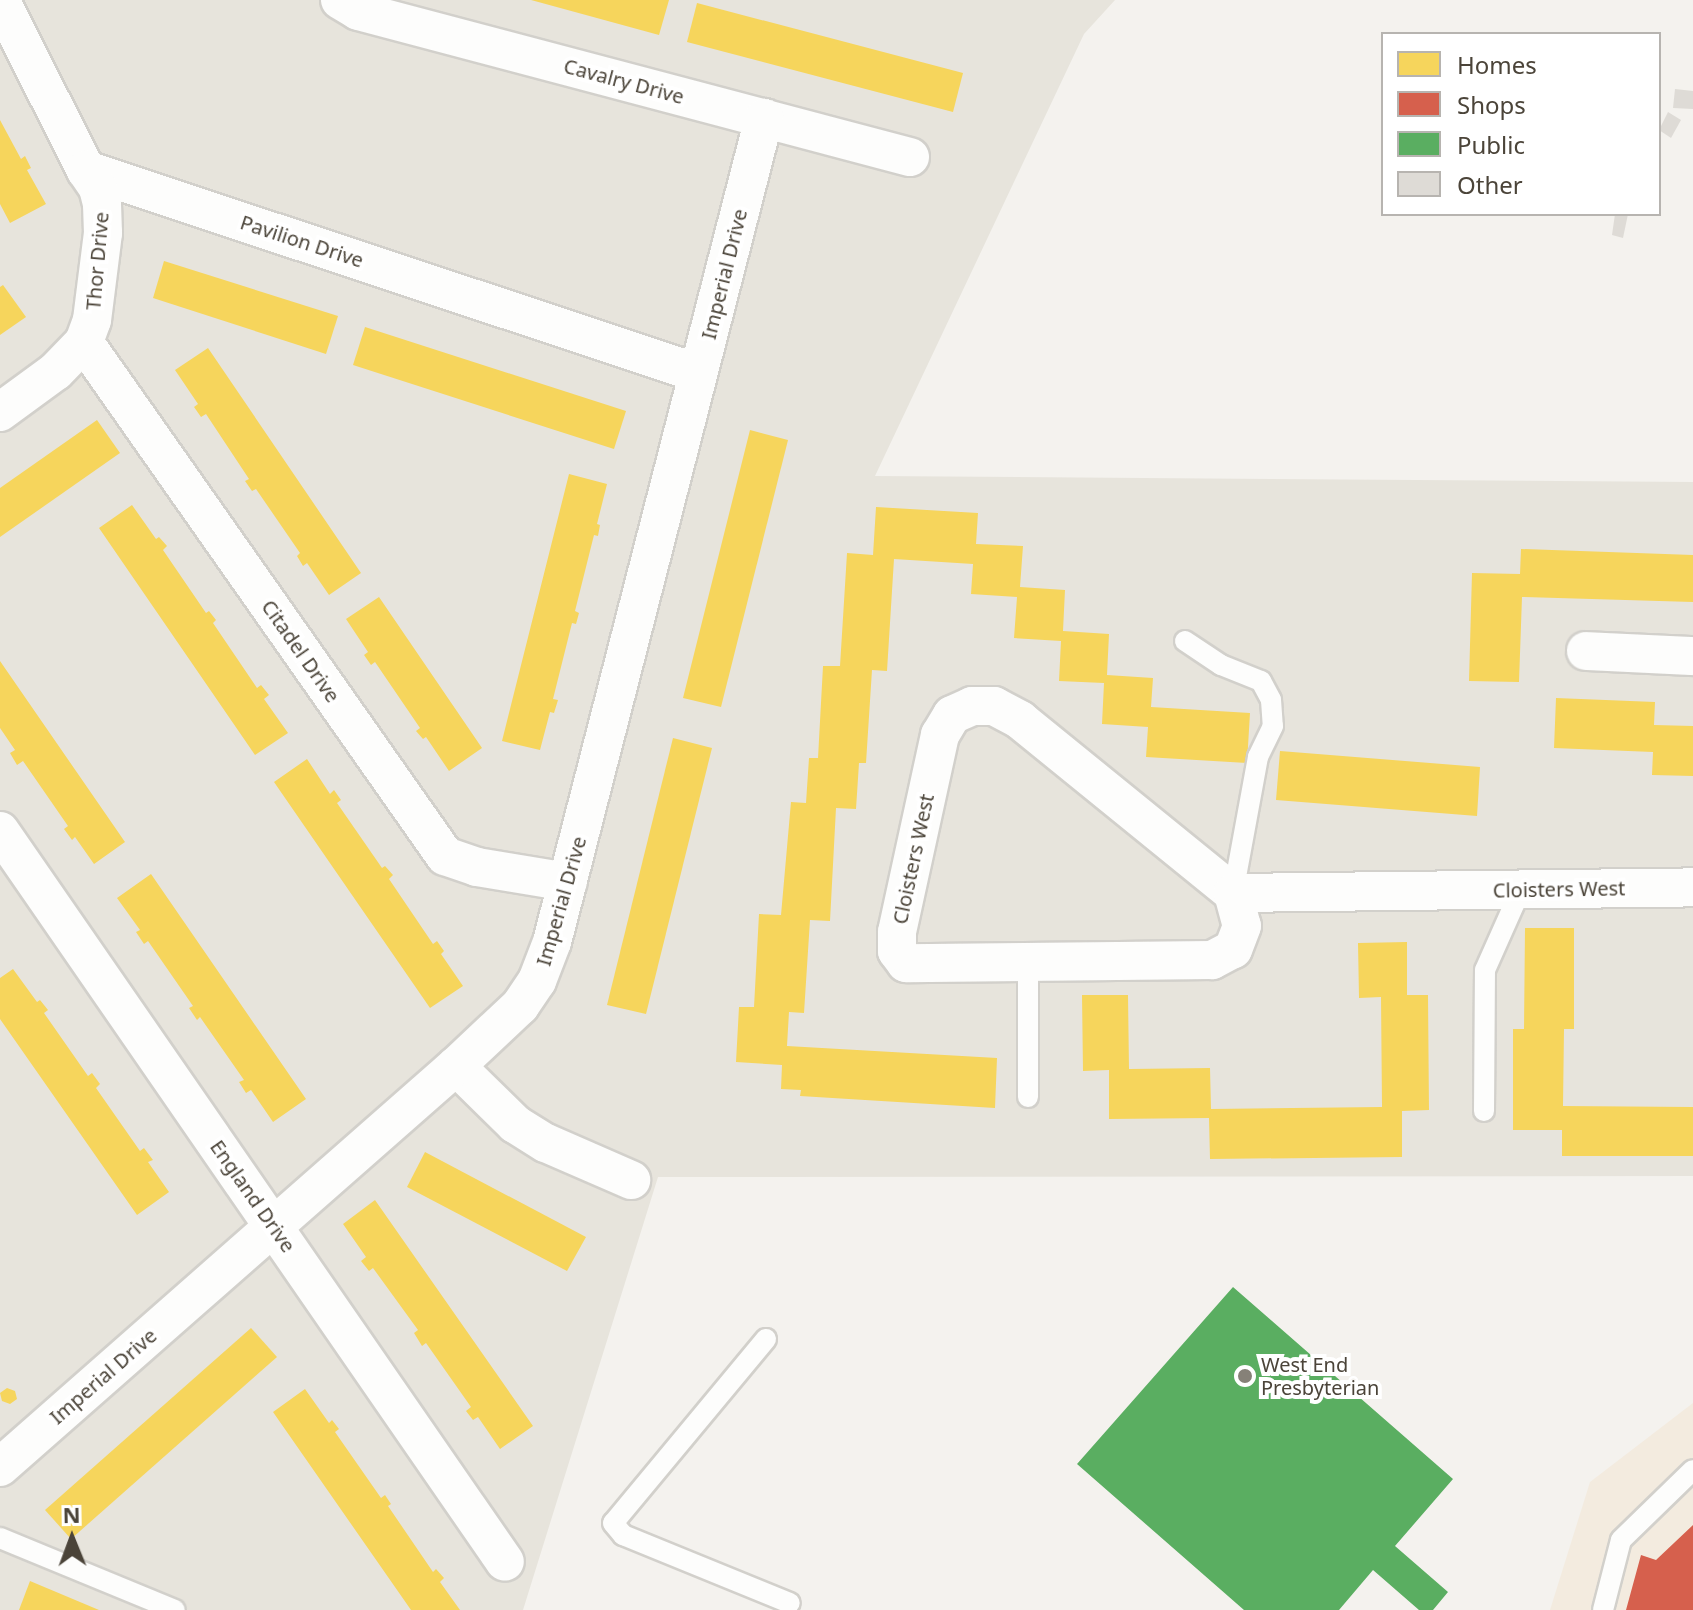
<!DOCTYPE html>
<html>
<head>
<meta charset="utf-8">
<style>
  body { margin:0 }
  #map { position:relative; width:1693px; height:1610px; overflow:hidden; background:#f4f2ee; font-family:"Noto Sans",sans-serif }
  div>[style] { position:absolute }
  .residential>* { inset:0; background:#e7e4dc }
  .commercial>* { inset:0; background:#f3ebdf }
  .homes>* { inset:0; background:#f6d55c }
  .shops>* { inset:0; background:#d6604d }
  .public>* { inset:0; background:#5aae61 }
  .building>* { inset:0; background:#dedbd6 }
  .roads { filter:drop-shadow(2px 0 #d2d0cb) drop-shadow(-2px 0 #d2d0cb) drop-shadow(0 2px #d2d0cb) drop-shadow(0 -2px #d2d0cb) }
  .service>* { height:20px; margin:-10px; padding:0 10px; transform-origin:10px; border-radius:10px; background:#fdfdfc }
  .minor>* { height:38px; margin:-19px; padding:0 19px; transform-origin:19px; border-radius:19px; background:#fdfdfc }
  .dots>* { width:22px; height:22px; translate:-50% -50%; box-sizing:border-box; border:4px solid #fff; border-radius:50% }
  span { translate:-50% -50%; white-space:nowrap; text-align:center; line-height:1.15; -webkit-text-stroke:8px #fff; paint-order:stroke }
  .street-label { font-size:20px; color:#4b4439 }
  .poi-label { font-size:20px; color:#4b4439 }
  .left { translate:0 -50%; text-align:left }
  .legend { position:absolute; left:1381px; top:32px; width:280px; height:184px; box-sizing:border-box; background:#fff; border:2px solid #b7b4b0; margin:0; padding:10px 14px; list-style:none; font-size:24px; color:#4b4439 }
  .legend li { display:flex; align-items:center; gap:16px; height:40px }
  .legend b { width:40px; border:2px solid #b7b4b0 }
  .north { position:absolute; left:32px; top:1498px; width:80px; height:80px; -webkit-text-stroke:6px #fff; paint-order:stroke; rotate:359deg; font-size:22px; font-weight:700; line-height:32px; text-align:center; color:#4b4439 }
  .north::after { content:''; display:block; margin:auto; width:28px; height:36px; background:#4b4439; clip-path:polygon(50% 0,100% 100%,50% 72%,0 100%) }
</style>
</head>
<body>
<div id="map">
  <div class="residential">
    <div style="clip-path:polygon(0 0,1115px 0,1084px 34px,875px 476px,1693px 482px,1693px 1176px,658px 1177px,523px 1610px,0 1610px)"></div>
  </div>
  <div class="commercial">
    <div style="clip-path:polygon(1693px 1403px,1693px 1610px,1550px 1610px,1590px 1482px)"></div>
  </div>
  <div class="homes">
    <div style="clip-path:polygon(531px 0,669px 0,659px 35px)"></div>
    <div style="clip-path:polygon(697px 3px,963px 73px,953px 112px,687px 42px)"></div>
    <div style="clip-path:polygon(0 120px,21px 159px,25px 156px,31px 168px,27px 170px,46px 204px,10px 223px,0 204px)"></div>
    <div style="clip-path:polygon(164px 261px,338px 316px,326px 354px,153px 298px)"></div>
    <div style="clip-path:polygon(3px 285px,26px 317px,0 335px,0 287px)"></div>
    <div style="clip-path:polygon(365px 327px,626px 411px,614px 449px,353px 365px)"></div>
    <div style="clip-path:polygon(208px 348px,361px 573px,329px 595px,307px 563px,303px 566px,297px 556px,300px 553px,256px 489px,252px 491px,245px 481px,249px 479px,206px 414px,201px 417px,194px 407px,198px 404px,175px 370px)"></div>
    <div style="clip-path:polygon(97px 420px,120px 453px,0 537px,0 488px)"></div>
    <div style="clip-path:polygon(750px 430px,788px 440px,721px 707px,683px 698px)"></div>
    <div style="clip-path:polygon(569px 474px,607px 484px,597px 524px,600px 525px,598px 536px,594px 535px,575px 611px,579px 613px,576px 624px,572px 623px,553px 699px,558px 700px,554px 713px,550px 712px,540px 750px,502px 741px)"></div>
    <div style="clip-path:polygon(132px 505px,156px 539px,159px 537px,167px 546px,163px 550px,206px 613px,209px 611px,216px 620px,213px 623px,257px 688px,261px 685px,269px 695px,264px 699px,288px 733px,255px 755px,99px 528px)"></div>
    <div style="clip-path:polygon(876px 507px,978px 513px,976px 544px,1023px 546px,1020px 587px,1065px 590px,1063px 631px,1109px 634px,1107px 675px,1153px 678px,1151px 707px,1250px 713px,1247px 763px,1146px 757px,1148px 727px,1102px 724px,1104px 683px,1059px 681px,1061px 641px,1014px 638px,1017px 597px,971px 594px,973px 564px,894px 559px,887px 671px,872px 670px,866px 763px,859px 763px,856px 809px,836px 808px,830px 921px,810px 920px,804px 1013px,789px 1012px,787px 1046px,997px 1058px,995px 1108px,800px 1096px,801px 1090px,781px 1089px,782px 1065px,736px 1062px,739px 1007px,754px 1007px,759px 914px,781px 915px,791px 802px,806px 803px,809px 758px,818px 758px,823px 666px,840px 666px,847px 553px,873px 555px)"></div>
    <div style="clip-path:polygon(1521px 549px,1693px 555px,1693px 602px,1522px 597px,1519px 682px,1469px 681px,1472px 573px,1520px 574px)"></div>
    <div style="clip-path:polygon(379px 597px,482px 748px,449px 771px,426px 737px,423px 739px,416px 731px,420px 728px,375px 662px,371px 665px,364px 655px,368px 652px,346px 619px)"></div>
    <div style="clip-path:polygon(0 661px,125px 842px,94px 864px,75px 837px,72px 840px,64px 829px,68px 826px,23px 761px,17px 765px,10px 753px,15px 750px,0 728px)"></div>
    <div style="clip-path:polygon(1556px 698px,1655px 702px,1654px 725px,1693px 726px,1693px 776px,1652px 775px,1653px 752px,1554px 748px)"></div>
    <div style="clip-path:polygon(673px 738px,712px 748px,646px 1014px,607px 1005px)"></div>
    <div style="clip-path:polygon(1280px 751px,1480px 767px,1477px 816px,1276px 800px)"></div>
    <div style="clip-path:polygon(307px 759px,330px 794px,334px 790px,341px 800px,337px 803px,382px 868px,385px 866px,393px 875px,389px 879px,433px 944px,437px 941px,444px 951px,441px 954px,463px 986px,430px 1008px,274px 782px)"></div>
    <div style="clip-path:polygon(151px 874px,306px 1099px,273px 1122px,251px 1090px,246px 1093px,239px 1082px,244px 1080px,200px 1017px,197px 1020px,189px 1008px,193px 1006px,148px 941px,144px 944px,136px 932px,140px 930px,117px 898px)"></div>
    <div style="clip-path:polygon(1525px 928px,1574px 928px,1574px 1029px,1564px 1029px,1563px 1106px,1693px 1107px,1693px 1156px,1562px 1156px,1562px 1130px,1513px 1130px,1513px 1029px,1524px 1029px)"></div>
    <div style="clip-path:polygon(1407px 942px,1407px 995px,1428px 995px,1429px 1110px,1402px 1111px,1402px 1157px,1210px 1159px,1209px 1118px,1109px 1119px,1109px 1070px,1083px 1071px,1082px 995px,1128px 995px,1129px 1069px,1210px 1068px,1211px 1109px,1382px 1107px,1381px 997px,1359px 998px,1358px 943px)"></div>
    <div style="clip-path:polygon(13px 969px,37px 1002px,40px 1000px,48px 1010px,44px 1013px,88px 1076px,92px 1073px,100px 1084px,96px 1088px,140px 1151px,144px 1148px,153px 1160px,148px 1162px,169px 1192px,137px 1215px,0 1019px,0 978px)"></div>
    <div style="clip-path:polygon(425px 1152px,586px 1237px,567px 1271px,407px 1187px)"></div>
    <div style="clip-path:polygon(375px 1200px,533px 1426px,500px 1449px,478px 1417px,473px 1420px,466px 1411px,471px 1407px,426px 1343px,422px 1346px,414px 1333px,418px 1330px,373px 1268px,369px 1271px,361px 1261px,366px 1257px,343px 1224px)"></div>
    <div style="clip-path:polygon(251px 1328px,277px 1357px,71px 1539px,45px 1510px)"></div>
    <div style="clip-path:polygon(7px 1388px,15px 1391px,17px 1399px,10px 1404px,2px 1401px,0 1393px)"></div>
    <div style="clip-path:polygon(305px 1389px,329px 1423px,332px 1420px,339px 1429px,335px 1432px,381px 1498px,385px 1495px,391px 1504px,388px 1506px,433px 1572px,436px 1569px,444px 1578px,440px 1582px,460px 1610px,411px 1610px,273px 1412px)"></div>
    <div style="clip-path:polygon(30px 1581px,99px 1610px,19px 1610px)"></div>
  </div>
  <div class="shops">
    <div style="clip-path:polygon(1693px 1525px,1693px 1610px,1626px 1610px,1641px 1555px,1656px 1560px)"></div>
  </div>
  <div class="public">
    <div style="clip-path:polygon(1233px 1287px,1453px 1479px,1395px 1546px,1448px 1592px,1433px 1610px,1419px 1610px,1373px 1570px,1339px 1610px,1244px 1610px,1077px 1464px)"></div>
  </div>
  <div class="building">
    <div style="clip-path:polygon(1675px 89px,1693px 91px,1693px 109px,1673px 108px)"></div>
    <div style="clip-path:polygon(1668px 112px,1681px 120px,1671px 138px,1659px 130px)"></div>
    <div style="clip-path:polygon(1615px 214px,1628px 214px,1623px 238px,1612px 235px)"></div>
  </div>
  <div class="roads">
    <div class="service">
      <div style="left:1185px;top:641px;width:43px;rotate:33.7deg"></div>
      <div style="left:1221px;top:665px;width:43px;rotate:21.8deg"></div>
      <div style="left:1261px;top:681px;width:21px;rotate:62deg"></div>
      <div style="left:1271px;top:700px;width:26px;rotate:86deg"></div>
      <div style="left:1273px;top:726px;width:34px;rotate:116deg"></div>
      <div style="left:1258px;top:757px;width:138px;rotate:100.4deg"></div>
      <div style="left:1028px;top:1097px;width:135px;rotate:-90deg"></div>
      <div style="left:1484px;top:1111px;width:141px;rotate:-89.6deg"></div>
      <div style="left:1485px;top:970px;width:89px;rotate:-66deg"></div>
      <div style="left:766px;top:1339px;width:239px;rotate:129.7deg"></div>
      <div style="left:613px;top:1523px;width:16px;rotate:50deg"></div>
      <div style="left:623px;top:1535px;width:180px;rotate:22.2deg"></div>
      <div style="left:0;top:1538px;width:189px;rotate:22.4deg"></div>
      <div style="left:1603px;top:1610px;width:72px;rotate:-75.6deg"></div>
      <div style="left:1621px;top:1540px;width:100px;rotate:-44.2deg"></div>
    </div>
    <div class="minor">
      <div style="left:0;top:0;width:191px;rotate:63.2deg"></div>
      <div style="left:86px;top:170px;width:645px;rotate:18.35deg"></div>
      <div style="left:340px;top:0;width:21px;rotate:31deg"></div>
      <div style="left:358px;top:11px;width:571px;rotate:14.82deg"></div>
      <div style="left:84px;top:342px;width:628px;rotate:54.92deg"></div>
      <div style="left:445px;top:856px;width:34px;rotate:19deg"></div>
      <div style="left:477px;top:867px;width:92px;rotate:9.4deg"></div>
      <div style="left:0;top:412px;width:69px;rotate:-36.2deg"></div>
      <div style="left:56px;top:371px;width:40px;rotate:-46deg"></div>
      <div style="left:84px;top:342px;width:23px;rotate:-70deg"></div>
      <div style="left:92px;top:320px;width:88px;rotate:-82.8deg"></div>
      <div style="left:103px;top:233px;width:29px;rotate:-92deg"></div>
      <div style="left:102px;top:204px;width:16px;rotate:-104deg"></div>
      <div style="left:98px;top:188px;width:22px;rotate:-124deg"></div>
      <div style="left:1586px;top:651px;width:107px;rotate:2.7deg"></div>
      <div style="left:972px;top:706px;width:22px"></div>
      <div style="left:994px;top:706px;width:30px;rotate:28deg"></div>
      <div style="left:1020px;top:720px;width:274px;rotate:39.1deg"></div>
      <div style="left:1233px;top:893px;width:34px;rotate:75deg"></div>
      <div style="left:1242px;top:926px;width:25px;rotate:111deg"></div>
      <div style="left:1233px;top:949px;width:24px;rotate:152deg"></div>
      <div style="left:1212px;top:960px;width:306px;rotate:179.4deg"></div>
      <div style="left:906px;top:963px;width:15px;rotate:-127deg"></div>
      <div style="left:897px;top:951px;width:19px;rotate:-90deg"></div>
      <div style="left:897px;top:932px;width:202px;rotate:-77.7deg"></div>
      <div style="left:940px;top:735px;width:23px;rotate:-59deg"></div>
      <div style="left:952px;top:715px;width:22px;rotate:-24deg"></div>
      <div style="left:0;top:831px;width:888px;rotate:55.36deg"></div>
      <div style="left:1233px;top:893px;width:460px;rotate:-0.7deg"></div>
      <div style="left:456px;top:1066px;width:83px;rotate:44.5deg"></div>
      <div style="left:515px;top:1124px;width:36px;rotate:32deg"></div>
      <div style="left:546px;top:1143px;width:93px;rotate:23.5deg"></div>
      <div style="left:0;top:1467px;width:607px;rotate:-41.33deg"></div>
      <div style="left:456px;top:1066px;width:88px;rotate:-43.2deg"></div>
      <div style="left:520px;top:1006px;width:30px;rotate:-56deg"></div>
      <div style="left:537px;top:981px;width:42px;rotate:-69deg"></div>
      <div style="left:552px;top:942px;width:851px;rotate:-75.57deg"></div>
    </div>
  </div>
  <div class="dots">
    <div style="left:1245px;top:1376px;background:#868178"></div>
  </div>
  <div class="street-label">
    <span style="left:624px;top:81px;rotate:15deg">Cavalry Drive</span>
    <span style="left:302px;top:241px;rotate:18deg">Pavilion Drive</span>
    <span style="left:97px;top:261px;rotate:-85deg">Thor Drive</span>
    <span style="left:724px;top:274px;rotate:-76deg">Imperial Drive</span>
    <span style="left:301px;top:651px;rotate:55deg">Citadel Drive</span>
    <span style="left:913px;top:859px;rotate:-78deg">Cloisters West</span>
    <span style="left:1559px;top:889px;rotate:-1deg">Cloisters West</span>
    <span style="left:561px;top:901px;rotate:-74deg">Imperial Drive</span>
    <span style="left:253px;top:1196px;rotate:55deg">England Drive</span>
    <span style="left:103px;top:1376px;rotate:-41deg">Imperial Drive</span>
  </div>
  <div class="poi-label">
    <span class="left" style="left:1261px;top:1376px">West End<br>Presbyterian</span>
  </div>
  <ul class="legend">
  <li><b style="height:22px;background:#f6d55c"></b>Homes</li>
  <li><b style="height:22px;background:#d6604d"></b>Shops</li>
  <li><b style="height:22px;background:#5aae61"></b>Public</li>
  <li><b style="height:22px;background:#dedbd6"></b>Other</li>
  </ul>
  <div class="north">N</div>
</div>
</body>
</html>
